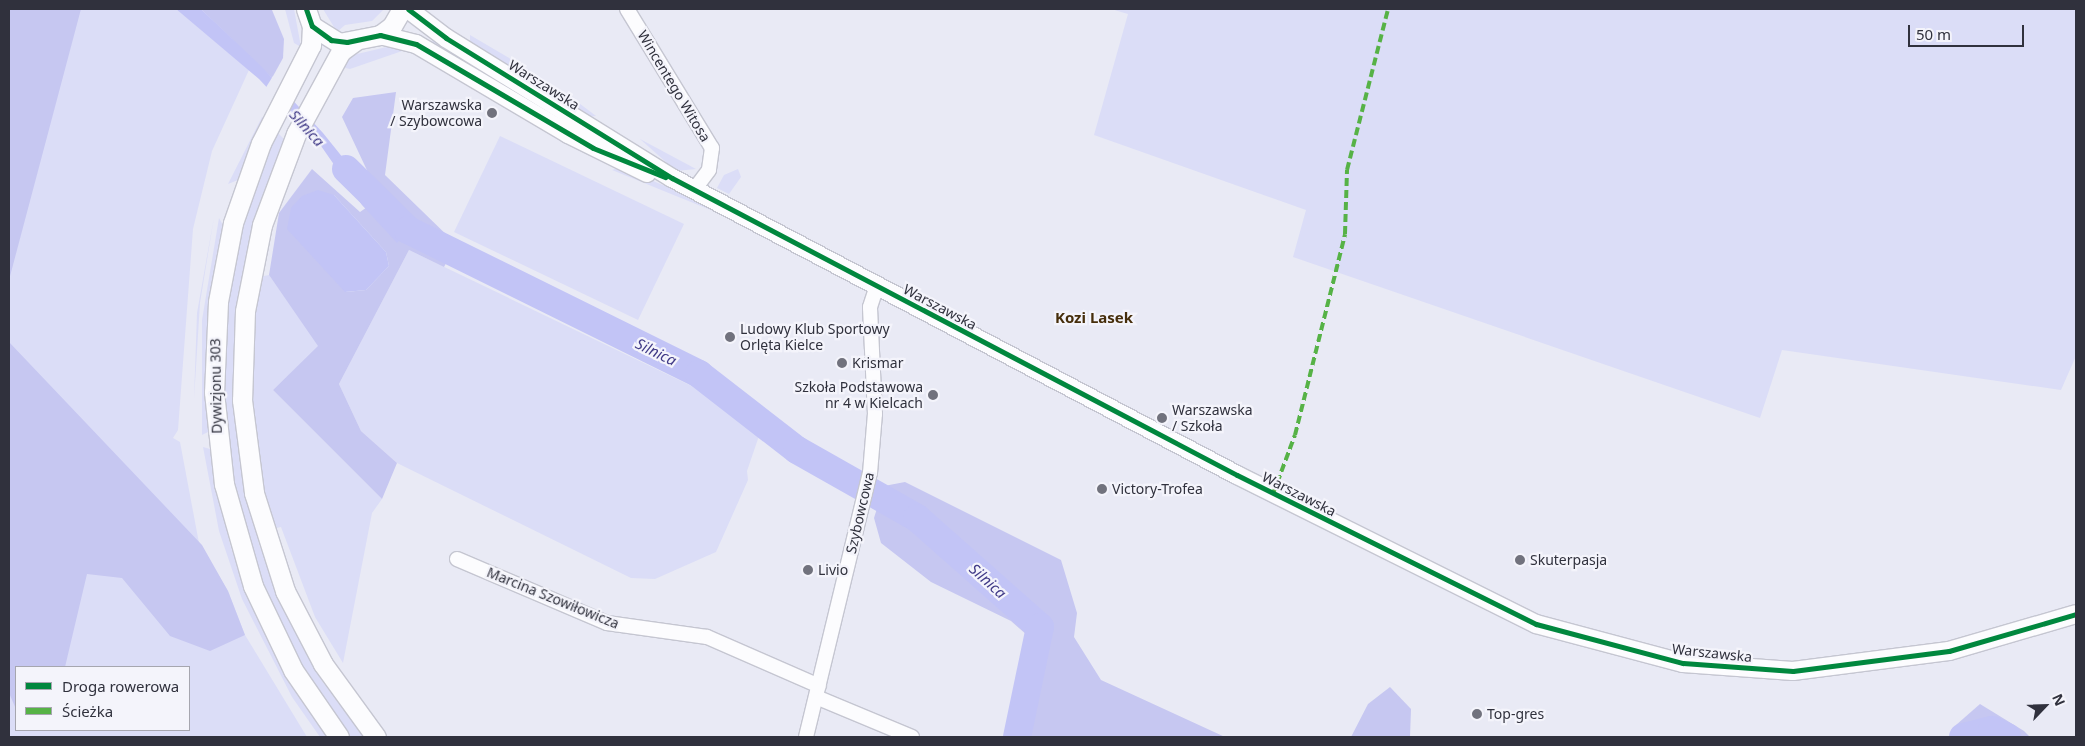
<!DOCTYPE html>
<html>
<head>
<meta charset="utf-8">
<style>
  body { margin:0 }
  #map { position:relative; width:2085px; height:746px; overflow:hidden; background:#e9eaf5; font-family:"Noto Sans",sans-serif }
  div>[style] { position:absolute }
  .green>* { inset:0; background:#dbddf7 }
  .forest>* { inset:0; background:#c6c7f1 }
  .water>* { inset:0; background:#c2c4f6 }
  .pier>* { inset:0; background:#e9eaf5 }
  .river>* { height:28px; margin:-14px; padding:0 14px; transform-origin:14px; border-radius:14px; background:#c2c4f6 }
  .roads { filter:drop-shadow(1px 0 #c5c6d1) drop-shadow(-1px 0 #c5c6d1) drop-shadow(0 1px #c5c6d1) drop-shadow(0 -1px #c5c6d1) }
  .minor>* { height:14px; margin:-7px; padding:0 7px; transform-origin:7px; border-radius:7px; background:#fcfcfe }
  .tertiary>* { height:18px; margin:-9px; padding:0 9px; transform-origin:9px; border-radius:9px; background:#fcfcfe }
  .secondary>* { height:19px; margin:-9.5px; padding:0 9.5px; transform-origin:9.5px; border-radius:9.5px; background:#fcfcfe }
  .quiet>* { height:4px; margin-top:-2px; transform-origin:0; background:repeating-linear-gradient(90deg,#56b246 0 8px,transparent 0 12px) }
  .cycleway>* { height:5px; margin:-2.5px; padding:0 2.5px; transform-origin:2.5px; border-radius:2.5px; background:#00873e }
  .dots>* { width:14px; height:14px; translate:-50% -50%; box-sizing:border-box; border:2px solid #f4f4fb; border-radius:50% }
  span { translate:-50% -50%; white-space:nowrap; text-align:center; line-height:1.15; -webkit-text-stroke:4.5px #f4f4fb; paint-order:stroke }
  .street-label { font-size:14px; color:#30313d }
  .poi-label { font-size:14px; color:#30313d }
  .right { translate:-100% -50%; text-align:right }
  .left { translate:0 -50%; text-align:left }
  .water-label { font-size:15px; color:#403a87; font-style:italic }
  .neighbourhood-label { font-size:15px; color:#462e0b; font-weight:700 }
  .frame { position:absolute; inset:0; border:10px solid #30313d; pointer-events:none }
  .legend { position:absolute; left:15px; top:666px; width:175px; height:65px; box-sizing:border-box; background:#f4f4fb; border:1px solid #a6a6af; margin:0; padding:6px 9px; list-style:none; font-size:15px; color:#30313d }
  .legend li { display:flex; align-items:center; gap:10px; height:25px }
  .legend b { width:25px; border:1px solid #a6a6af }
  .north { position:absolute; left:2020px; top:681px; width:50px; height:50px; -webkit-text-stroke:4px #f4f4fb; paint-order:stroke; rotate:66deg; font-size:14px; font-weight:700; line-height:20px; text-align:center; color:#30313d }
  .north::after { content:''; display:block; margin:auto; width:18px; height:22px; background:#30313d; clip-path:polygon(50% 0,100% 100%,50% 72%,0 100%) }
  .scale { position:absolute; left:1908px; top:25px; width:116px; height:22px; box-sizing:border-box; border:2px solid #30313d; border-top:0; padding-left:6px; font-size:15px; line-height:18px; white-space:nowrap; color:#30313d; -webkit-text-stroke:4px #f4f4fb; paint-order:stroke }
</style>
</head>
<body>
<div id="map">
  <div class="green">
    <div style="clip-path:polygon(evenodd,9px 9px,176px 9px,249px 70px,212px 151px,193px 229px,178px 430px,173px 438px,180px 442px,199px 543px,228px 591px,245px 635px,307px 737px,9px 737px,9px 9px,16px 667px,189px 667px,189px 730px,16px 730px,16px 667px)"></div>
    <div style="clip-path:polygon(285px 9px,294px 9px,301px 47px,294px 43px)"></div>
    <div style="clip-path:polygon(323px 9px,384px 9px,372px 21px,345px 25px,337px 32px)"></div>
    <div style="clip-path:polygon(1111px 9px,2076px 9px,2076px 356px,2061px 390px,1782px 350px,1760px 418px,1293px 257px,1306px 210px,1094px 135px,1128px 14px)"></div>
    <div style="clip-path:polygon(470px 35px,531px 71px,529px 74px,525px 75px,470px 42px)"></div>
    <div style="clip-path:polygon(433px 40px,571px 124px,575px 129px,431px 45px)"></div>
    <div style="clip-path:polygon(395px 45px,405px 50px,350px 69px,341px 67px,353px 55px)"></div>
    <div style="clip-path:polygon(537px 75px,571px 97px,596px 116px,585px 117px,535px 81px)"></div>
    <div style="clip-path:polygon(262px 117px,264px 118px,238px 180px,228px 184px)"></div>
    <div style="clip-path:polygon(276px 131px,285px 140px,250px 236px,235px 326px,233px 384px,240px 465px,259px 544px,283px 608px,322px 681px,364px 737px,350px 737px,299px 664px,258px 575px,234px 492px,222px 381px,225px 315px,240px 230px)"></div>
    <div style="clip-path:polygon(500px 136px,684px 224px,638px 320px,454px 232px)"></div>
    <div style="clip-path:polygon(640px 139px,696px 169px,676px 171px)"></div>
    <div style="clip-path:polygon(620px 167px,684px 194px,718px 213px,612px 170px)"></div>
    <div style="clip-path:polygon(738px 169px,741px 177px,729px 194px,717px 188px,724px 175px)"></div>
    <div style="clip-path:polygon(214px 217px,200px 303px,194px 399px,197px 313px)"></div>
    <div style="clip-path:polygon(219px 218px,224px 227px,207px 323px,208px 432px,202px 435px,202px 320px)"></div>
    <div style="clip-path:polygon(409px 250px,704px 392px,759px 436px,747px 471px,748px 480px,716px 552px,655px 579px,631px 578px,397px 463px,361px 431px,339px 384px)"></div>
    <div style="clip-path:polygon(269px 275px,319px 346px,273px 390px,382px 499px,372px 513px,343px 663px,315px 617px,281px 527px,272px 529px,262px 496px,250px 392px,251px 334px,259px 277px)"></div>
    <div style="clip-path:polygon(203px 447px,210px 449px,231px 548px,259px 621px,292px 686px,328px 737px,320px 737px,292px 697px,242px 599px,219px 531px)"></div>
  </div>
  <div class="forest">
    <div style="clip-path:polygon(9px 9px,81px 9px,9px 280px)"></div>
    <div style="clip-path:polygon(201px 9px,272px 10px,284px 39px,283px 58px,272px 78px)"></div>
    <div style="clip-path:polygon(evenodd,396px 92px,385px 175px,456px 244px,444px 267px,409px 250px,339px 384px,361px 431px,397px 463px,382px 499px,273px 390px,318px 346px,269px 275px,279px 213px,312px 169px,360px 212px,380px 198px,342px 117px,353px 98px,396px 92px,334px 195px,386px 252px,389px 266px,366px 290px,346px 292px,334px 195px)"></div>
    <div style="clip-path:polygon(9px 342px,202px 545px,228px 591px,245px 635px,210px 651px,170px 636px,122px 578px,87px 574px,65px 667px,16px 667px,16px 709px,9px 693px)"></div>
    <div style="clip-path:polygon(905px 482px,1061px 560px,1077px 613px,1074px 637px,1101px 680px,1225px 737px,1007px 737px,1027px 649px,1027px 635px,1011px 621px,931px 582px,881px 543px,874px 518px,884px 486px)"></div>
    <div style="clip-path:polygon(1390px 687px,1411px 709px,1410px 737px,1351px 737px,1368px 704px)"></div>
    <div style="clip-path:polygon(1980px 704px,2024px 731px,2030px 737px,1952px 737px,1956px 725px)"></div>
  </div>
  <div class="water">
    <div style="clip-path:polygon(176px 9px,201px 9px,262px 67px,323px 133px,405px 235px,397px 243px,362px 205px,319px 143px,259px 79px)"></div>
    <div style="clip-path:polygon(318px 190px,334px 195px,386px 252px,389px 266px,366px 290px,345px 292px,287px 229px,291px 208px,302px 196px)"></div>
  </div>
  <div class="pier">
    <div style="clip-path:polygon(273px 76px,294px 99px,287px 113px,265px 89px)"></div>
  </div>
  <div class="river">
    <div style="left:346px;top:169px;width:87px;rotate:44.5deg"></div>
    <div style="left:408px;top:230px;width:325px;rotate:26.3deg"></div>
    <div style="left:699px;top:374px;width:124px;rotate:37.8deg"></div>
    <div style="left:797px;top:450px;width:138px;rotate:29.5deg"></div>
    <div style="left:917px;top:518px;width:164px;rotate:41.5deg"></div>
    <div style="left:1040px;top:627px;width:112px;rotate:101.8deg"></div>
    <div style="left:1963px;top:737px;width:30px;rotate:-14deg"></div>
    <div style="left:1992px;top:730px;width:17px;rotate:25deg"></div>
  </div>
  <div class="roads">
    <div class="minor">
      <div style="left:627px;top:9px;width:163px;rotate:58.6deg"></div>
      <div style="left:712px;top:148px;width:22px;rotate:98deg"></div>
      <div style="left:709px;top:170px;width:25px;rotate:127deg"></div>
      <div style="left:457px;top:559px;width:163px;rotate:23.1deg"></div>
      <div style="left:607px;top:623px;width:101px;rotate:8deg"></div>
      <div style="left:707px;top:637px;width:122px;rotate:23.6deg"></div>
      <div style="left:816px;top:697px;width:104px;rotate:22.6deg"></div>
      <div style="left:806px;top:737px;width:272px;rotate:-76.4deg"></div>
      <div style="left:870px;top:473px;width:59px;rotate:-85.2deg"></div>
      <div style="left:875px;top:414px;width:107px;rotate:-92.7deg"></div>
      <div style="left:870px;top:307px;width:22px;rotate:-72deg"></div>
    </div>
    <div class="tertiary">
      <div style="left:408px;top:9px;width:48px;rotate:37.3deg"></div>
      <div style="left:446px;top:38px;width:266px;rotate:31.8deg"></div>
      <div style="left:672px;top:178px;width:638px;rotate:27.73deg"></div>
      <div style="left:1237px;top:475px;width:334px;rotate:26.5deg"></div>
      <div style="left:1536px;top:624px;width:152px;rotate:14.9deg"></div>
      <div style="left:1683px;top:663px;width:110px;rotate:4.2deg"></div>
      <div style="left:1793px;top:671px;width:157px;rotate:-7.3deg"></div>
      <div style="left:1949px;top:651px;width:132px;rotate:-16.2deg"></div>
      <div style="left:380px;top:35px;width:37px;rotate:14deg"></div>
      <div style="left:416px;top:44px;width:177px;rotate:30.6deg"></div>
      <div style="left:568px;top:134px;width:88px;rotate:26.3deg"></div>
    </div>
    <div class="secondary">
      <div style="left:306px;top:9px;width:18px;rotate:71deg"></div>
      <div style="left:312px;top:26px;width:32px;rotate:32deg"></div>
      <div style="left:339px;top:43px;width:42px;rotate:-11deg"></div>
      <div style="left:380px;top:35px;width:15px;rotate:-37deg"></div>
      <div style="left:392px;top:26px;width:20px;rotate:-60deg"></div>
      <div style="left:312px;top:26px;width:19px;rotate:93deg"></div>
      <div style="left:311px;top:45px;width:110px;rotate:117deg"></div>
      <div style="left:261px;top:143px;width:85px;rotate:109.3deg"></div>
      <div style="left:233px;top:223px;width:80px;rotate:100.8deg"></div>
      <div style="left:218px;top:302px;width:90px;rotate:92.5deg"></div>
      <div style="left:214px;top:392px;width:93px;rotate:83.8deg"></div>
      <div style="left:224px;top:484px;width:106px;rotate:74.1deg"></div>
      <div style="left:253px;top:586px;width:93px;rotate:64.5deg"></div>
      <div style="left:293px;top:670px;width:81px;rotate:55.5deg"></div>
      <div style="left:355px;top:41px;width:17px;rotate:144deg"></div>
      <div style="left:341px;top:51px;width:94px;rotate:118.5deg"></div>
      <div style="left:296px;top:134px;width:97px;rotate:110.5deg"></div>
      <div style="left:262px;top:225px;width:88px;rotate:101.2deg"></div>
      <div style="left:245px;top:311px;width:89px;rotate:91.9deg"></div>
      <div style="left:242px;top:400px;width:94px;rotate:82.6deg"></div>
      <div style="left:254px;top:493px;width:103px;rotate:72.4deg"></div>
      <div style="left:285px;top:591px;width:82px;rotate:62.5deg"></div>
      <div style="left:323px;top:664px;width:90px;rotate:54deg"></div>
    </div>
  </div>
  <div class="quiet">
    <div style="left:1273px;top:494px;width:63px;rotate:-69.6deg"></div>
    <div style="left:1295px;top:435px;width:207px;rotate:-76deg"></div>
    <div style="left:1345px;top:234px;width:64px;rotate:-88.2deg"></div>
    <div style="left:1347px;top:170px;width:166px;rotate:-75.7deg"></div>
  </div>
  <div class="cycleway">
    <div style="left:306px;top:9px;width:18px;rotate:71deg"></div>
    <div style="left:312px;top:26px;width:24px;rotate:36deg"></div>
    <div style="left:331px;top:40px;width:16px;rotate:7deg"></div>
    <div style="left:347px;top:42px;width:34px;rotate:-12deg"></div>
    <div style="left:380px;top:35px;width:37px;rotate:14deg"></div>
    <div style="left:416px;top:44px;width:205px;rotate:30.4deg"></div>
    <div style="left:593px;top:148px;width:78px;rotate:21.9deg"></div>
    <div style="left:408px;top:9px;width:48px;rotate:37.3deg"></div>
    <div style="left:446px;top:38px;width:266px;rotate:31.8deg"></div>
    <div style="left:672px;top:178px;width:638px;rotate:27.73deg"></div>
    <div style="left:1237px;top:475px;width:334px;rotate:26.5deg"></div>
    <div style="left:1536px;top:624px;width:152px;rotate:14.9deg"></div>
    <div style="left:1683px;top:663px;width:110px;rotate:4.2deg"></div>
    <div style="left:1793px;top:671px;width:157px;rotate:-7.3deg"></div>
    <div style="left:1949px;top:651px;width:132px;rotate:-16.2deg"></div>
  </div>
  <div class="dots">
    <div style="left:492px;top:113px;background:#71727d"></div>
    <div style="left:730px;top:337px;background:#71727d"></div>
    <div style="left:842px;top:363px;background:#71727d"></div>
    <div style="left:933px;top:395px;background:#71727d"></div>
    <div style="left:1162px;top:418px;background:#71727d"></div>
    <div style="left:1102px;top:489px;background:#71727d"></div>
    <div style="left:1520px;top:560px;background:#71727d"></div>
    <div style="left:808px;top:570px;background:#71727d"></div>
    <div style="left:1477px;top:714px;background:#71727d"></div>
  </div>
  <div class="street-label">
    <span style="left:544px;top:85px;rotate:32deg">Warszawska</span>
    <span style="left:674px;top:86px;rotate:59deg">Wincentego Witosa</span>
    <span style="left:940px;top:307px;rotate:28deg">Warszawska</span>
    <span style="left:216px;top:386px;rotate:-91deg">Dywizjonu 303</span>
    <span style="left:1299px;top:494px;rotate:27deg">Warszawska</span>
    <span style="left:860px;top:513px;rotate:-77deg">Szybowcowa</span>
    <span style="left:553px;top:598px;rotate:22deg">Marcina Szowiłowicza</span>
    <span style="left:1712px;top:653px;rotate:6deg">Warszawska</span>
  </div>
  <div class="poi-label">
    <span class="right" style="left:482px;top:113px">Warszawska<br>/ Szybowcowa</span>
    <span class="left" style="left:740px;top:337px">Ludowy Klub Sportowy<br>Orlęta Kielce</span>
    <span class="left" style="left:852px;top:363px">Krismar</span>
    <span class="right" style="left:923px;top:395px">Szkoła Podstawowa<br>nr 4 w Kielcach</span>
    <span class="left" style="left:1172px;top:418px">Warszawska<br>/ Szkoła</span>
    <span class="left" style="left:1112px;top:489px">Victory-Trofea</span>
    <span class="left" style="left:1530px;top:560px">Skuterpasja</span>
    <span class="left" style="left:818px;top:570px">Livio</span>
    <span class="left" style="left:1487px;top:714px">Top-gres</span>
  </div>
  <div class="water-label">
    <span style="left:307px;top:128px;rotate:48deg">Silnica</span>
    <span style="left:656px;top:352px;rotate:26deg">Silnica</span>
    <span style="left:988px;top:581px;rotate:42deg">Silnica</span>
  </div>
  <div class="neighbourhood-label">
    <span style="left:1094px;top:318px">Kozi Lasek</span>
  </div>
  <div class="frame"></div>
  <ul class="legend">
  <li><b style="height:6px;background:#00873e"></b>Droga rowerowa</li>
  <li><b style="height:6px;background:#56b246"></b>Ścieżka</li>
  </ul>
  <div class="north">N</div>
  <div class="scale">50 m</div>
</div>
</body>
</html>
